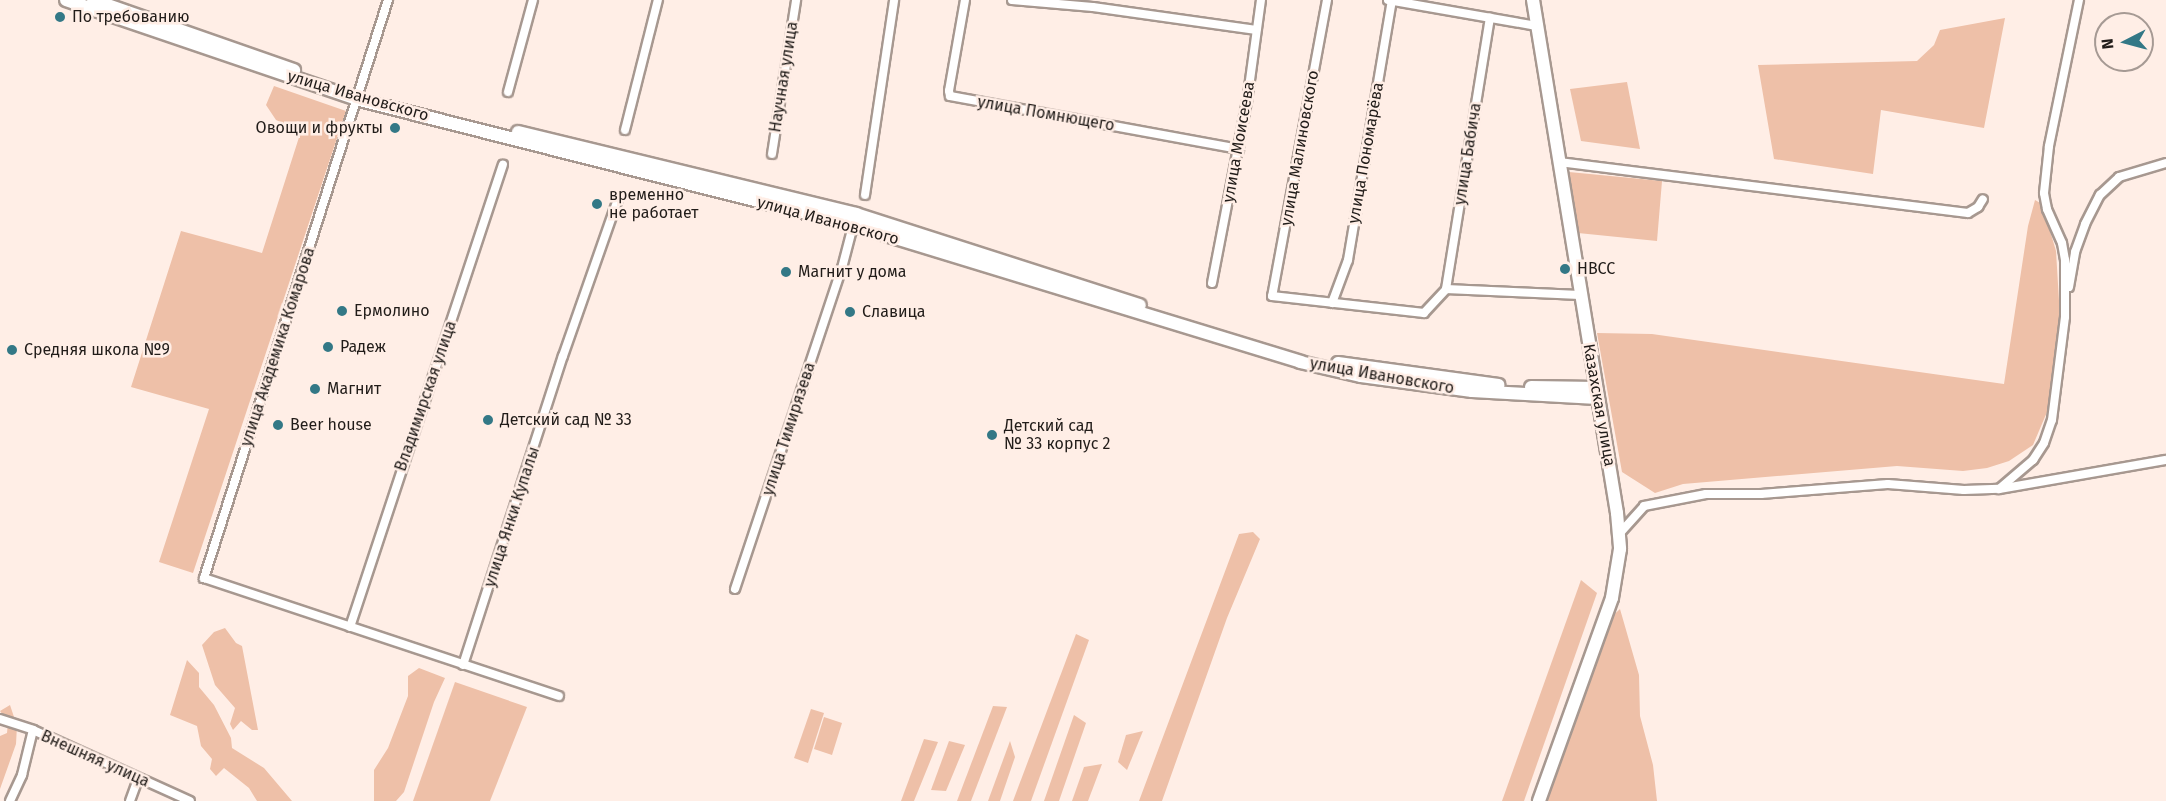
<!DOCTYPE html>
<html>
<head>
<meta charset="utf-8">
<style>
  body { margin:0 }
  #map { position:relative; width:2166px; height:801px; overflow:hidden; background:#ffeee6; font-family:"Fira Sans",sans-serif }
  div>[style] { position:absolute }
  .green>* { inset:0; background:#eec0a8 }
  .roads { filter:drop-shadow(2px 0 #a79890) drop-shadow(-2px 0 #a79890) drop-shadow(0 2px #a79890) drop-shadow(0 -2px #a79890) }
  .street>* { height:8px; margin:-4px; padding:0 4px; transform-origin:4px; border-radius:4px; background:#fff }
  .secondary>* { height:12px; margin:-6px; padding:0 6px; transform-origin:6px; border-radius:6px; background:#fff }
  .dots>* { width:16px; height:16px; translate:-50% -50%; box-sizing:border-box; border:3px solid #ffeee6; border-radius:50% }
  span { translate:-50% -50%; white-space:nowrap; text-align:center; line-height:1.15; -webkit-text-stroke:5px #ffeee6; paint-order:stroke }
  .poi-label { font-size:16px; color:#211c19 }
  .left { translate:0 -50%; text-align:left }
  .right { translate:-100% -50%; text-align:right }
  .street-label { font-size:16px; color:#211c19 }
  .north { position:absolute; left:2094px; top:12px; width:60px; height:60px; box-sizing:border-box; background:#ffeee6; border:2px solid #a69a94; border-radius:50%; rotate:264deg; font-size:16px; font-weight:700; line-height:24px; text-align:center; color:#211c19 }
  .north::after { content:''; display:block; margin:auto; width:21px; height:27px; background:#337886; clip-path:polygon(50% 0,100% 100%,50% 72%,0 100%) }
</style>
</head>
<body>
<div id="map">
  <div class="green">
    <div style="clip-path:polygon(2005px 18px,1984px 128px,1881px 110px,1873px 174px,1774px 159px,1758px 65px,1917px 61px,1934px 45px,1940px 30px)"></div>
    <div style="clip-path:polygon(1627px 82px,1640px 149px,1581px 141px,1570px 89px)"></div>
    <div style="clip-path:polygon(274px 86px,346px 111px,193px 573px,159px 562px,209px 409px,131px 387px,181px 231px,262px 253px,301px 131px,276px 120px,266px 105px)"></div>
    <div style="clip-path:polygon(1569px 172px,1662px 181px,1657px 241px,1578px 233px)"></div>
    <div style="clip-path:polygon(2035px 200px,2042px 204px,2056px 251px,2060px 317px,2050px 405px,2033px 445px,2009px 461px,1987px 468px,1963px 471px,1897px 466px,1683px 484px,1655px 493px,1622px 472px,1597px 333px,1652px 334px,2004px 384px,2028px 226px)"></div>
    <div style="clip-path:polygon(1253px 532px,1260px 539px,1227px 618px,1162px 801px,1139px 801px,1239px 534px)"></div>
    <div style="clip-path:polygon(1581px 580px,1597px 593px,1524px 801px,1502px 801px)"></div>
    <div style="clip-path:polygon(1620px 609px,1639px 675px,1640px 716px,1653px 765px,1657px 801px,1544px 801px,1608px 620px)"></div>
    <div style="clip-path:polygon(225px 628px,236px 643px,242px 646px,258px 730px,252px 730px,241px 721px,233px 730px,230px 724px,235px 708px,215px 685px,202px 645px,214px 632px)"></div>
    <div style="clip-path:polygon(1076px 634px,1089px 640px,1031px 801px,1013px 801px)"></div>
    <div style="clip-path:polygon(187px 660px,199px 673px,199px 687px,214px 705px,231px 738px,232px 748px,264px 768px,292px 801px,257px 801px,249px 788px,224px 768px,216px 776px,210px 769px,212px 759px,201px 746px,197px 726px,170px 715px)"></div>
    <div style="clip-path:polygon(419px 668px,445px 678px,434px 702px,404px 792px,396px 801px,374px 801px,374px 770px,388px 748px,408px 696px,408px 676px)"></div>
    <div style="clip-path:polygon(455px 682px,527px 707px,490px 801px,413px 801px)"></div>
    <div style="clip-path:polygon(10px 705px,17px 726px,16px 744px,0 789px,0 736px,7px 733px,8px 722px,0 711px)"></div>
    <div style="clip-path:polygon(993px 706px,1007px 707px,971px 801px,957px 801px)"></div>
    <div style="clip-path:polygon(811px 709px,824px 713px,808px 763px,794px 758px)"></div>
    <div style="clip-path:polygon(1074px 715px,1086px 723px,1059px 801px,1044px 801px)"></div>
    <div style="clip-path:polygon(824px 717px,842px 723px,832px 755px,814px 749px)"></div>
    <div style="clip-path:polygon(1143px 731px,1127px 770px,1118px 762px,1126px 735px)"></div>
    <div style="clip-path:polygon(924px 739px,938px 742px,914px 801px,901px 801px)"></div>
    <div style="clip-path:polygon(949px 741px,965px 745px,946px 791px,931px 790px)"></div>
    <div style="clip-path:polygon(1010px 741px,1015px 757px,1000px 801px,988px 801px)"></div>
    <div style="clip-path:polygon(1102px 764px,1088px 801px,1072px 801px,1084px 767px)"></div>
  </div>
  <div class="roads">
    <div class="street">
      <div style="left:388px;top:0;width:607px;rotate:107.66deg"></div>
      <div style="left:204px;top:578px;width:374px;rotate:18.4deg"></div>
      <div style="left:965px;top:0;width:92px;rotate:100deg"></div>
      <div style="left:949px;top:91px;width:5px;rotate:79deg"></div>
      <div style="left:950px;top:96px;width:294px;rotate:10.4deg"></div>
      <div style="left:1012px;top:0;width:81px;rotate:4.9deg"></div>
      <div style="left:1093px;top:7px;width:165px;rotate:8deg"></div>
      <div style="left:1327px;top:0;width:301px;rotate:100.5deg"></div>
      <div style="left:1272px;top:296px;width:153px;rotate:6.4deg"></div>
      <div style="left:1424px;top:313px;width:33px;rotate:-47deg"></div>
      <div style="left:1446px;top:289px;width:134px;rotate:2.6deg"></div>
      <div style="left:1388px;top:0;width:151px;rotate:9.9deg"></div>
      <div style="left:508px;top:92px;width:95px;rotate:-74.8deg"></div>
      <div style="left:625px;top:130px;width:134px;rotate:-75.8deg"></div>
      <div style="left:772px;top:154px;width:156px;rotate:-81.1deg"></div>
      <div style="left:1559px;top:162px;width:412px;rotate:7.1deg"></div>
      <div style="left:1968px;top:213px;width:12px;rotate:-31deg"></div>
      <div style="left:1978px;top:207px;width:9px;rotate:-58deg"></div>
      <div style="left:865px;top:195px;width:197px;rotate:-81.5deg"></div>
      <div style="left:1212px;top:283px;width:184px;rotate:-79.1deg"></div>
      <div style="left:1247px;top:102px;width:103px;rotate:-82.2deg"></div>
      <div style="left:2069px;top:287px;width:36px;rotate:-80deg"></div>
      <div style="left:2075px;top:252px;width:30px;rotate:-70deg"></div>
      <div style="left:2085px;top:224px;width:33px;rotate:-63deg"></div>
      <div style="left:2100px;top:195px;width:26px;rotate:-43deg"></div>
      <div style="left:2119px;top:177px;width:49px;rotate:-16.6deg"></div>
      <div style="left:1446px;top:289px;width:275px;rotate:-80.8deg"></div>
      <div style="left:1332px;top:303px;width:46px;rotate:-69.6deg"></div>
      <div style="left:1348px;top:260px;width:263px;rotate:-80.4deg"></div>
      <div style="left:1999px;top:489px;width:45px;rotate:-40.5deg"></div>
      <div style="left:2033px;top:460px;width:20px;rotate:-57deg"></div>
      <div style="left:2044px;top:443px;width:24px;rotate:-71deg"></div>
      <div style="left:2052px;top:420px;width:104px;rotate:-82.8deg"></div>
      <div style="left:2065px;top:317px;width:57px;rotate:-90deg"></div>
      <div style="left:2065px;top:260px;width:17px;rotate:-100deg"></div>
      <div style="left:2062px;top:243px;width:37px;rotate:-114deg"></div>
      <div style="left:2047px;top:209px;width:16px;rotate:-101deg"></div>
      <div style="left:2044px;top:193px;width:47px;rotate:-83.9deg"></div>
      <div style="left:2049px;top:146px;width:149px;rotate:-78.4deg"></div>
      <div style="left:1620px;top:533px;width:36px;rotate:-48deg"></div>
      <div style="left:1644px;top:506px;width:63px;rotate:-11deg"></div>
      <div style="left:1706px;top:494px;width:55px"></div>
      <div style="left:1761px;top:494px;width:127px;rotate:-4.5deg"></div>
      <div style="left:1888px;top:484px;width:76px;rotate:4.5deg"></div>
      <div style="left:1964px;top:490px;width:35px;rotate:-2deg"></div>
      <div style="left:1999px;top:489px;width:169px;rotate:-9.9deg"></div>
      <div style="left:735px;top:589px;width:338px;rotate:-71.6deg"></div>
      <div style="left:842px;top:268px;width:48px;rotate:-75.4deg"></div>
      <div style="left:350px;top:627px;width:487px;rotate:-71.7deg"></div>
      <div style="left:463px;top:665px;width:325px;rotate:-72.1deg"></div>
      <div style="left:563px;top:356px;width:166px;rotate:-70.7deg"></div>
      <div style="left:0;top:719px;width:35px;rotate:18deg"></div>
      <div style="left:33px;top:730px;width:172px;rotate:24.3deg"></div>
      <div style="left:10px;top:801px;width:29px;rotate:-65deg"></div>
      <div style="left:22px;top:775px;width:46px;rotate:-76.3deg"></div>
      <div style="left:130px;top:801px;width:23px;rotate:-70deg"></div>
    </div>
    <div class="secondary">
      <div style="left:66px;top:0;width:306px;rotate:18.8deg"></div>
      <div style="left:356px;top:99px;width:513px;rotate:14.23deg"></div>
      <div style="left:853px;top:225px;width:468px;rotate:17deg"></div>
      <div style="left:1300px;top:362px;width:63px;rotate:12.9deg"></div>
      <div style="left:1361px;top:376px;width:112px;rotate:7.7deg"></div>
      <div style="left:1472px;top:391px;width:125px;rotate:3.2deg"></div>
      <div style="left:93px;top:0;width:213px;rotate:19.2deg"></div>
      <div style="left:1533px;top:0;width:520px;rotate:80.7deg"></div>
      <div style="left:1617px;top:513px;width:36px;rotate:85deg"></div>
      <div style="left:1620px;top:549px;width:50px;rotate:99.3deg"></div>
      <div style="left:1612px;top:598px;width:216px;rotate:109.8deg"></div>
      <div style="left:518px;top:132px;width:348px;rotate:13.6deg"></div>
      <div style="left:856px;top:214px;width:298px;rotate:17.8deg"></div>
      <div style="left:1338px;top:363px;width:162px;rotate:7.8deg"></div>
      <div style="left:1531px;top:387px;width:65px;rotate:0.9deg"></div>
    </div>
  </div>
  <div class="dots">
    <div style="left:60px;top:17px;background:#337886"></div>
    <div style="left:395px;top:128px;background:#337886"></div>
    <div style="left:597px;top:204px;background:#337886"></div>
    <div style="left:1565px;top:269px;background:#337886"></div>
    <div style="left:786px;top:272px;background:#337886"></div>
    <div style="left:342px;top:311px;background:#337886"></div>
    <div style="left:850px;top:312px;background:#337886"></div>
    <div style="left:328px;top:347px;background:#337886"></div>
    <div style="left:12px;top:350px;background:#337886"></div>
    <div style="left:315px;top:389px;background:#337886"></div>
    <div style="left:488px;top:420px;background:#337886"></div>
    <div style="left:278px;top:425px;background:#337886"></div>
    <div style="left:992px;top:435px;background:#337886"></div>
  </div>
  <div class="poi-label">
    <span class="left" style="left:72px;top:17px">По требованию</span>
    <span class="right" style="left:383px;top:128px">Овощи и фрукты</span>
    <span class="left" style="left:609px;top:204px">временно<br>не работает</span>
    <span class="left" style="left:1577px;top:269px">НВСС</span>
    <span class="left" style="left:798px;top:272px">Магнит у дома</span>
    <span class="left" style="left:354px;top:311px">Ермолино</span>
    <span class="left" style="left:862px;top:312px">Славица</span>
    <span class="left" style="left:340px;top:347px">Радеж</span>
    <span class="left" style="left:24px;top:350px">Средняя школа №9</span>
    <span class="left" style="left:327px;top:389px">Магнит</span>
    <span class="left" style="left:500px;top:420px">Детский сад № 33</span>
    <span class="left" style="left:290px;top:425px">Beer house</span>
    <span class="left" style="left:1004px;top:435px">Детский сад<br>№ 33 корпус 2</span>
  </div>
  <div class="street-label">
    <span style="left:784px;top:77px;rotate:-81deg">Научная улица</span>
    <span style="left:358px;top:96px;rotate:16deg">улица Ивановского</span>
    <span style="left:1046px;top:114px;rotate:10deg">улица Помнющего</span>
    <span style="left:1239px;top:142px;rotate:-80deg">улица Моисеева</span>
    <span style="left:1300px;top:148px;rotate:-80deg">улица Малиновского</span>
    <span style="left:1366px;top:153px;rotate:-80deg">улица Пономарёва</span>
    <span style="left:1468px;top:154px;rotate:-81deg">улица Бабича</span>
    <span style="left:828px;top:221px;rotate:15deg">улица Ивановского</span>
    <span style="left:278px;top:347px;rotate:-72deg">улица Академика Комарова</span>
    <span style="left:1382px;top:376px;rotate:10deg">улица Ивановского</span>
    <span style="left:426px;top:396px;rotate:-71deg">Владимирская улица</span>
    <span style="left:1599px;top:405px;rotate:80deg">Казахская улица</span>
    <span style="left:789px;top:429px;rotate:-72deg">улица Тимирязева</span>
    <span style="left:512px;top:517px;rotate:-72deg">улица Янки Купалы</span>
    <span style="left:95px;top:759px;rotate:24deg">Внешняя улица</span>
  </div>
  <div class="north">N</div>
</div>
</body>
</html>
